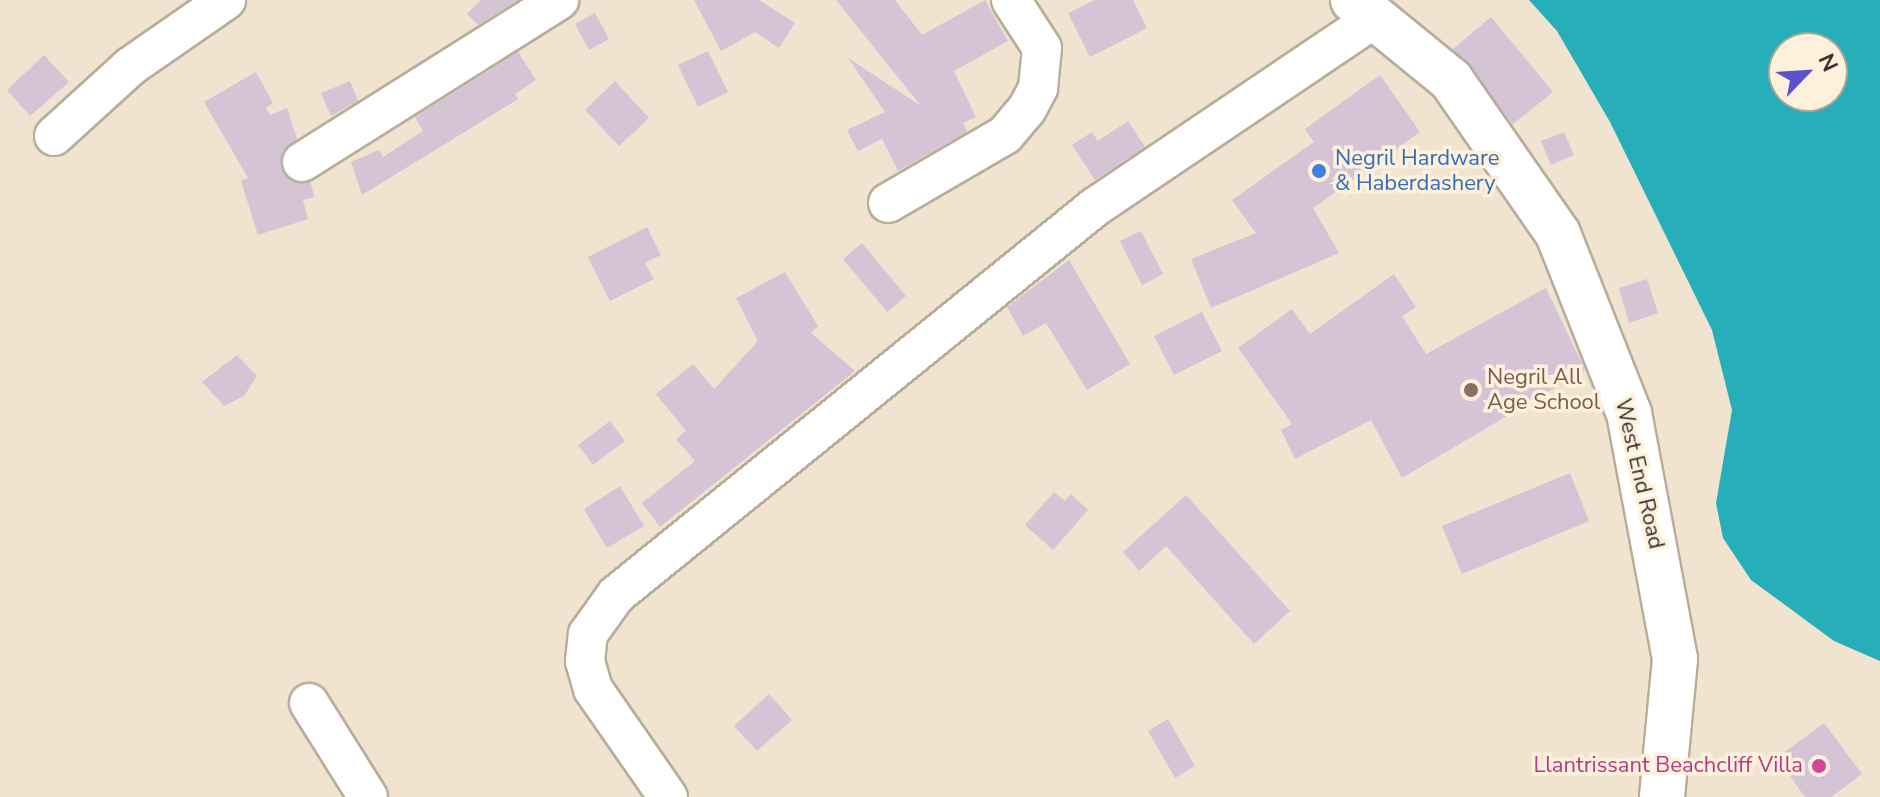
<!DOCTYPE html>
<html>
<head>
<meta charset="utf-8">
<style>
  body { margin:0 }
  #map { position:relative; width:1880px; height:797px; overflow:hidden; background:#f0e3cf; font-family:"Nunito Sans",sans-serif }
  div>[style] { position:absolute }
  .water>* { inset:0; background:#26afb9 }
  .building>* { inset:0; background:#d4c4d5 }
  .roads { filter:drop-shadow(2px 0 #b9ad9a) drop-shadow(-2px 0 #b9ad9a) drop-shadow(0 2px #b9ad9a) drop-shadow(0 -2px #b9ad9a) }
  .minor>* { height:38px; margin:-19px; padding:0 19px; transform-origin:19px; border-radius:19px; background:#fff }
  .major>* { height:44px; margin:-22px; padding:0 22px; transform-origin:22px; border-radius:22px; background:#fff }
  .dots>* { width:22px; height:22px; translate:-50% -50%; box-sizing:border-box; border:4px solid #fdf1dc; border-radius:50% }
  span { translate:-50% -50%; white-space:nowrap; text-align:center; line-height:1.15; -webkit-text-stroke:7px #fdf1dc; paint-order:stroke }
  .shop-label { font-size:22px; color:#366cbe }
  .left { translate:0 -50%; text-align:left }
  .education-label { font-size:22px; color:#785e54 }
  .street-label { font-size:22px; color:#37322a }
  .hotel-label { font-size:22px; color:#b23c85 }
  .right { translate:-100% -50%; text-align:right }
  .north { position:absolute; left:1768px; top:32px; width:80px; height:80px; box-sizing:border-box; background:#fdf1dc; border:2px solid #aea595; border-radius:50%; rotate:65deg; font-size:22px; font-weight:700; line-height:32px; text-align:center; color:#37322a }
  .north::after { content:''; display:block; margin:auto; width:28px; height:36px; background:#5a54cc; clip-path:polygon(50% 0,100% 100%,50% 72%,0 100%) }
</style>
</head>
<body>
<div id="map">
  <div class="water">
    <div style="clip-path:polygon(evenodd,1529px 0,1880px 0,1880px 661px,1834px 641px,1751px 580px,1723px 538px,1716px 503px,1732px 410px,1712px 330px,1610px 122px,1557px 31px,1529px 0,1784px 48px,1832px 48px,1832px 96px,1784px 96px,1784px 48px)"></div>
  </div>
  <div class="building">
    <div style="clip-path:polygon(481px 0,518px 0,478px 25px,467px 14px)"></div>
    <div style="clip-path:polygon(694px 0,759px 0,795px 23px,779px 48px,755px 32px,721px 51px)"></div>
    <div style="clip-path:polygon(836px 0,895px 0,922px 35px,985px 0,1008px 41px,954px 71px,976px 117px,963px 123px,967px 132px,898px 171px,882px 139px,858px 151px,847px 130px,885px 112px,848px 58px,921px 106px)"></div>
    <div style="clip-path:polygon(1095px 0,1133px 0,1147px 28px,1090px 57px,1068px 13px)"></div>
    <div style="clip-path:polygon(595px 13px,609px 39px,589px 50px,575px 24px)"></div>
    <div style="clip-path:polygon(1491px 17px,1553px 92px,1513px 124px,1453px 49px)"></div>
    <div style="clip-path:polygon(708px 51px,728px 92px,698px 107px,678px 65px)"></div>
    <div style="clip-path:polygon(518px 52px,536px 80px,515px 94px,518px 99px,362px 195px,351px 162px,379px 150px,383px 157px,423px 131px,415px 117px)"></div>
    <div style="clip-path:polygon(44px 55px,69px 82px,30px 116px,7px 90px)"></div>
    <div style="clip-path:polygon(256px 72px,273px 103px,266px 108px,270px 115px,287px 108px,297px 139px,282px 152px,283px 173px,292px 182px,310px 182px,315px 197px,303px 200px,308px 219px,258px 235px,241px 181px,248px 178px,204px 102px)"></div>
    <div style="clip-path:polygon(1380px 75px,1420px 132px,1313px 208px,1339px 253px,1211px 308px,1191px 259px,1256px 233px,1232px 200px,1314px 142px,1305px 129px)"></div>
    <div style="clip-path:polygon(350px 81px,358px 101px,331px 116px,321px 93px)"></div>
    <div style="clip-path:polygon(615px 81px,649px 118px,619px 146px,585px 110px)"></div>
    <div style="clip-path:polygon(1128px 121px,1145px 147px,1095px 180px,1072px 145px,1092px 132px,1098px 141px)"></div>
    <div style="clip-path:polygon(1564px 132px,1574px 155px,1551px 165px,1541px 141px)"></div>
    <div style="clip-path:polygon(647px 227px,661px 255px,645px 263px,654px 279px,610px 301px,588px 257px)"></div>
    <div style="clip-path:polygon(1141px 231px,1163px 274px,1142px 285px,1120px 241px)"></div>
    <div style="clip-path:polygon(862px 243px,906px 296px,887px 312px,843px 259px)"></div>
    <div style="clip-path:polygon(1069px 260px,1130px 364px,1087px 390px,1046px 323px,1023px 336px,1007px 307px)"></div>
    <div style="clip-path:polygon(785px 272px,818px 326px,811px 333px,855px 371px,660px 527px,642px 503px,695px 461px,676px 439px,686px 431px,656px 394px,693px 364px,714px 389px,758px 341px,736px 298px)"></div>
    <div style="clip-path:polygon(1394px 274px,1416px 307px,1402px 316px,1426px 354px,1546px 288px,1585px 370px,1402px 478px,1371px 420px,1295px 459px,1281px 430px,1292px 424px,1238px 348px,1292px 309px,1310px 334px)"></div>
    <div style="clip-path:polygon(1647px 279px,1658px 313px,1629px 323px,1619px 288px)"></div>
    <div style="clip-path:polygon(1202px 312px,1222px 351px,1174px 375px,1154px 336px)"></div>
    <div style="clip-path:polygon(237px 355px,257px 376px,244px 396px,224px 406px,202px 382px)"></div>
    <div style="clip-path:polygon(610px 421px,625px 441px,593px 465px,578px 445px)"></div>
    <div style="clip-path:polygon(1570px 473px,1589px 521px,1462px 574px,1442px 526px)"></div>
    <div style="clip-path:polygon(620px 486px,644px 526px,607px 548px,584px 509px)"></div>
    <div style="clip-path:polygon(1054px 492px,1065px 501px,1071px 494px,1088px 510px,1053px 550px,1025px 525px)"></div>
    <div style="clip-path:polygon(1186px 495px,1290px 611px,1254px 644px,1166px 546px,1139px 571px,1123px 552px)"></div>
    <div style="clip-path:polygon(769px 694px,792px 720px,757px 751px,734px 726px)"></div>
    <div style="clip-path:polygon(1168px 719px,1195px 766px,1175px 778px,1148px 731px)"></div>
    <div style="clip-path:polygon(1824px 723px,1862px 774px,1831px 797px,1805px 797px,1777px 758px)"></div>
  </div>
  <div class="roads">
    <div class="minor">
      <div style="left:54px;top:136px;width:104px;rotate:-42.3deg"></div>
      <div style="left:131px;top:66px;width:116px;rotate:-34.8deg"></div>
      <div style="left:302px;top:162px;width:304px;rotate:-32.2deg"></div>
      <div style="left:888px;top:203px;width:135px;rotate:-30.2deg"></div>
      <div style="left:1005px;top:135px;width:34px;rotate:-50deg"></div>
      <div style="left:1027px;top:109px;width:24px;rotate:-62deg"></div>
      <div style="left:1038px;top:88px;width:40px;rotate:-84.3deg"></div>
      <div style="left:1042px;top:48px;width:57px;rotate:-122.9deg"></div>
      <div style="left:309px;top:703px;width:111px;rotate:57.9deg"></div>
      <div style="left:668px;top:797px;width:131px;rotate:-124.8deg"></div>
      <div style="left:593px;top:689px;width:29px;rotate:-106deg"></div>
      <div style="left:585px;top:661px;width:27px;rotate:-84deg"></div>
      <div style="left:588px;top:634px;width:48px;rotate:-54.3deg"></div>
      <div style="left:616px;top:595px;width:616px;rotate:-39.01deg"></div>
      <div style="left:1095px;top:207px;width:338px;rotate:-34deg"></div>
    </div>
    <div class="major">
      <div style="left:1353px;top:0;width:127px;rotate:39.2deg"></div>
      <div style="left:1451px;top:80px;width:188px;rotate:55.2deg"></div>
      <div style="left:1558px;top:234px;width:193px;rotate:68.4deg"></div>
      <div style="left:1629px;top:413px;width:250px;rotate:79.4deg"></div>
      <div style="left:1675px;top:659px;width:139px;rotate:95.4deg"></div>
    </div>
  </div>
  <div class="dots">
    <div style="left:1319px;top:171px;background:#3f7fe0"></div>
    <div style="left:1471px;top:390px;background:#8d6e63"></div>
    <div style="left:1819px;top:766px;background:#d1479c"></div>
  </div>
  <div class="shop-label">
    <span class="left" style="left:1335px;top:171px">Negril Hardware<br>&amp; Haberdashery</span>
  </div>
  <div class="education-label">
    <span class="left" style="left:1487px;top:390px">Negril All<br>Age School</span>
  </div>
  <div class="street-label">
    <span style="left:1639px;top:474px;rotate:77deg">West End Road</span>
  </div>
  <div class="hotel-label">
    <span class="right" style="left:1803px;top:766px">Llantrissant Beachcliff Villa</span>
  </div>
  <div class="north">N</div>
</div>
</body>
</html>
